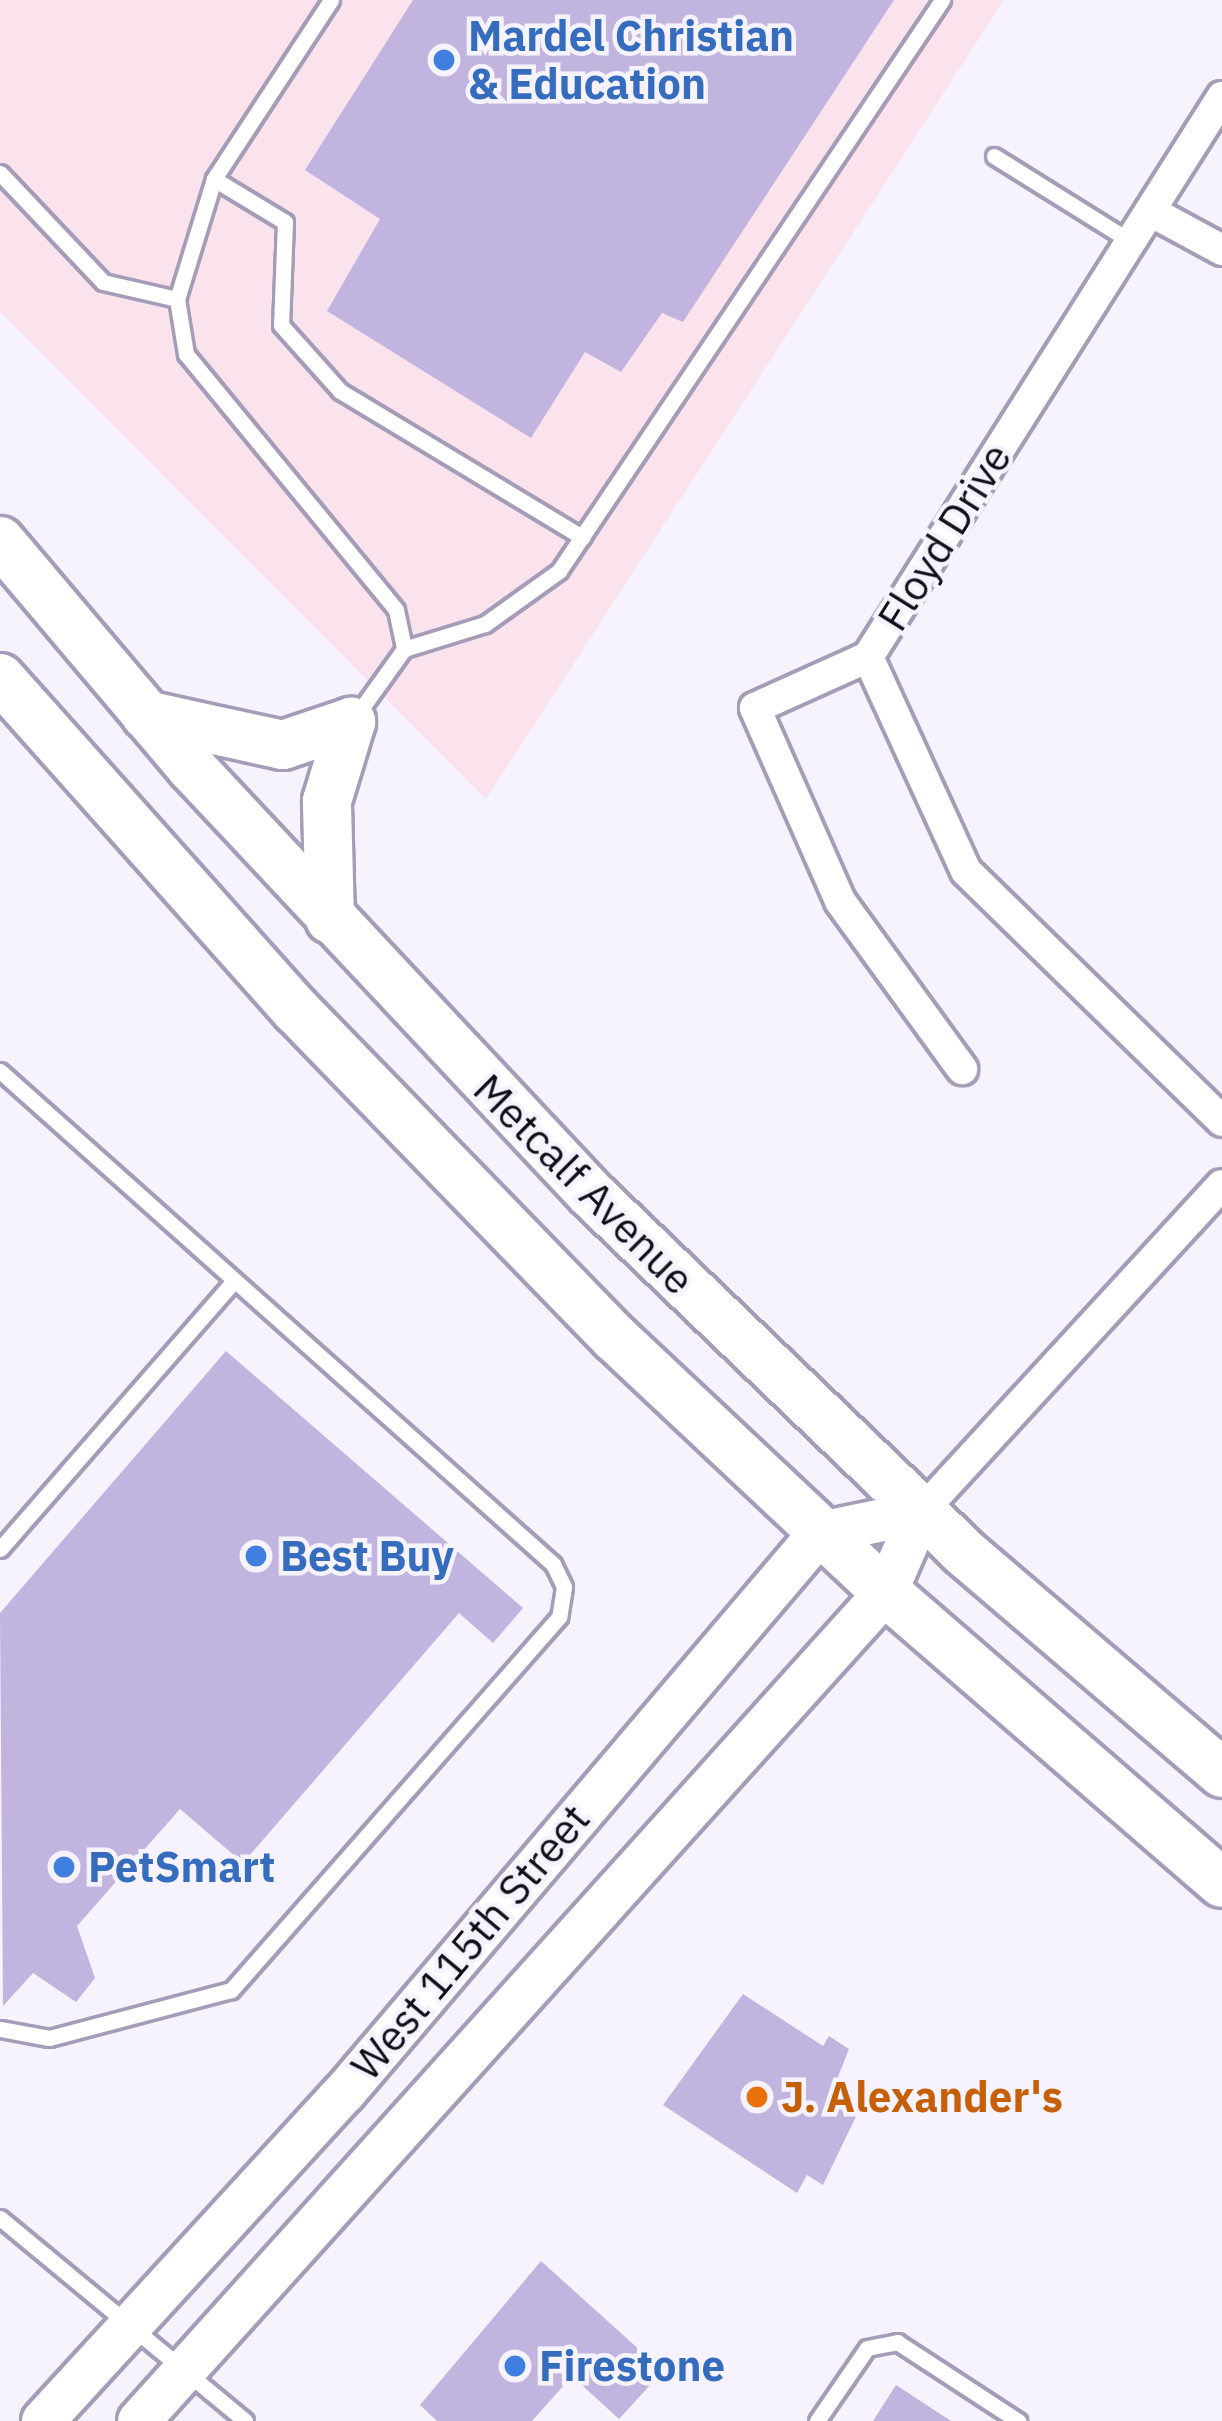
<!DOCTYPE html>
<html>
<head>
<meta charset="utf-8">
<style>
  body { margin:0 }
  #map { position:relative; width:1222px; height:2421px; overflow:hidden; background:#f6f3fe; font-family:"IBM Plex Sans",sans-serif }
  div>[style] { position:absolute }
  .commercial>* { inset:0; background:#fbe3ee }
  .building>* { inset:0; background:#c1b4de }
  .roads { filter:drop-shadow(3px 0 #a59db7) drop-shadow(-3px 0 #a59db7) drop-shadow(0 3px #a59db7) drop-shadow(0 -3px #a59db7) }
  .lane>* { height:15px; margin:-7.5px; padding:0 7.5px; transform-origin:7.5px; border-radius:7.5px; background:#fff }
  .street>* { height:30px; margin:-15px; padding:0 15px; transform-origin:15px; border-radius:15px; background:#fff }
  .secondary>* { height:42px; margin:-21px; padding:0 21px; transform-origin:21px; border-radius:21px; background:#fff }
  .primary>* { height:48px; margin:-24px; padding:0 24px; transform-origin:24px; border-radius:24px; background:#fff }
  .dots>* { width:33px; height:33px; translate:-50% -50%; box-sizing:border-box; border:6px solid #f6f3fe; border-radius:50% }
  span { translate:-50% -50%; white-space:nowrap; text-align:center; line-height:1.15; -webkit-text-stroke:9px #f6f3fe; paint-order:stroke }
  .shop-label { font-size:42px; color:#366cbe; font-weight:700 }
  .left { translate:0 -50%; text-align:left }
  .street-label { font-size:42px; color:#110e17 }
  .food-label { font-size:42px; color:#c56008; font-weight:700 }
</style>
</head>
<body>
<div id="map">
  <div class="commercial">
    <div style="clip-path:polygon(0 0,1004px 0,486px 799px,0 312px)"></div>
  </div>
  <div class="building">
    <div style="clip-path:polygon(413px 0,894px 0,683px 322px,662px 313px,621px 372px,585px 352px,531px 438px,327px 311px,380px 219px,305px 170px)"></div>
    <div style="clip-path:polygon(226px 1351px,523px 1608px,493px 1643px,459px 1613px,243px 1863px,180px 1809px,77px 1926px,95px 1978px,76px 2002px,33px 1973px,3px 2006px,0 1613px)"></div>
    <div style="clip-path:polygon(743px 1994px,823px 2046px,829px 2036px,849px 2049px,834px 2087px,861px 2106px,823px 2185px,807px 2175px,797px 2193px,663px 2105px)"></div>
    <div style="clip-path:polygon(541px 2261px,663px 2371px,619px 2419px,572px 2376px,532px 2421px,437px 2421px,420px 2405px)"></div>
    <div style="clip-path:polygon(896px 2385px,951px 2421px,873px 2421px)"></div>
  </div>
  <div class="roads">
    <div class="lane">
      <div style="left:331px;top:0;width:214px;rotate:123.2deg"></div>
      <div style="left:214px;top:179px;width:126px;rotate:107.1deg"></div>
      <div style="left:177px;top:299px;width:56px;rotate:80.7deg"></div>
      <div style="left:186px;top:354px;width:331px;rotate:50.6deg"></div>
      <div style="left:396px;top:610px;width:40px;rotate:78deg"></div>
      <div style="left:404px;top:649px;width:82px;rotate:125.6deg"></div>
      <div style="left:994px;top:156px;width:160px;rotate:32deg"></div>
      <div style="left:0;top:173px;width:150px;rotate:46.6deg"></div>
      <div style="left:103px;top:282px;width:76px;rotate:12.9deg"></div>
      <div style="left:214px;top:179px;width:83px;rotate:31.2deg"></div>
      <div style="left:285px;top:222px;width:103px;rotate:92.2deg"></div>
      <div style="left:281px;top:325px;width:89px;rotate:48.2deg"></div>
      <div style="left:340px;top:391px;width:283px;rotate:31.1deg"></div>
      <div style="left:404px;top:649px;width:85px;rotate:-17.2deg"></div>
      <div style="left:485px;top:624px;width:91px;rotate:-35.6deg"></div>
      <div style="left:559px;top:571px;width:688px;rotate:-56.15deg"></div>
      <div style="left:0;top:1071px;width:741px;rotate:41.72deg"></div>
      <div style="left:553px;top:1564px;width:25px;rotate:64deg"></div>
      <div style="left:564px;top:1587px;width:30px;rotate:99deg"></div>
      <div style="left:559px;top:1617px;width:497px;rotate:131.3deg"></div>
      <div style="left:231px;top:1990px;width:188px;rotate:165.2deg"></div>
      <div style="left:49px;top:2038px;width:50px;rotate:-169.6deg"></div>
      <div style="left:0;top:1549px;width:356px;rotate:-48.9deg"></div>
      <div style="left:0;top:2218px;width:318px;rotate:39.6deg"></div>
      <div style="left:817px;top:2421px;width:88px;rotate:-55.6deg"></div>
      <div style="left:867px;top:2348px;width:31px;rotate:-11deg"></div>
      <div style="left:897px;top:2342px;width:145px;rotate:33.1deg"></div>
    </div>
    <div class="street">
      <div style="left:1222px;top:97px;width:663px;rotate:122.3deg"></div>
      <div style="left:868px;top:657px;width:235px;rotate:65.4deg"></div>
      <div style="left:966px;top:871px;width:358px;rotate:44.3deg"></div>
      <div style="left:1150px;top:211px;width:82px;rotate:28.4deg"></div>
      <div style="left:868px;top:657px;width:124px;rotate:155.7deg"></div>
      <div style="left:755px;top:708px;width:211px;rotate:66.2deg"></div>
      <div style="left:840px;top:901px;width:208px;rotate:54deg"></div>
      <div style="left:921px;top:1512px;width:444px;rotate:-47.4deg"></div>
    </div>
    <div class="secondary">
      <div style="left:43px;top:2421px;width:445px;rotate:-47.5deg"></div>
      <div style="left:344px;top:2093px;width:735px;rotate:-49.64deg"></div>
      <div style="left:820px;top:1533px;width:103px;rotate:-11.7deg"></div>
      <div style="left:139px;top:2421px;width:1116px;rotate:-47.98deg"></div>
      <div style="left:886px;top:1592px;width:87px;rotate:-66.4deg"></div>
    </div>
    <div class="primary">
      <div style="left:0;top:541px;width:296px;rotate:49.8deg"></div>
      <div style="left:191px;top:767px;width:587px;rotate:46.87deg"></div>
      <div style="left:592px;top:1195px;width:518px;rotate:43.83deg"></div>
      <div style="left:966px;top:1554px;width:337px;rotate:40.5deg"></div>
      <div style="left:0;top:678px;width:446px;rotate:48.3deg"></div>
      <div style="left:297px;top:1011px;width:455px;rotate:45.8deg"></div>
      <div style="left:614px;top:1337px;width:373px;rotate:43.2deg"></div>
      <div style="left:886px;top:1592px;width:444px;rotate:40.9deg"></div>
      <div style="left:146px;top:715px;width:140px;rotate:12.4deg"></div>
      <div style="left:283px;top:745px;width:72px;rotate:-18.7deg"></div>
      <div style="left:330px;top:919px;width:118px;rotate:-91.5deg"></div>
      <div style="left:327px;top:801px;width:83px;rotate:-73.1deg"></div>
    </div>
  </div>
  <div class="dots">
    <div style="left:444px;top:60px;background:#3f7fe0"></div>
    <div style="left:256px;top:1556px;background:#3f7fe0"></div>
    <div style="left:64px;top:1867px;background:#3f7fe0"></div>
    <div style="left:757px;top:2097px;background:#e8710a"></div>
    <div style="left:515px;top:2366px;background:#3f7fe0"></div>
  </div>
  <div class="shop-label">
    <span class="left" style="left:468px;top:60px">Mardel Christian<br>&amp; Education</span>
    <span class="left" style="left:280px;top:1556px">Best Buy</span>
    <span class="left" style="left:88px;top:1867px">PetSmart</span>
    <span class="left" style="left:539px;top:2366px">Firestone</span>
  </div>
  <div class="street-label">
    <span style="left:944px;top:537px;rotate:-58deg">Floyd Drive</span>
    <span style="left:584px;top:1184px;rotate:45deg">Metcalf Avenue</span>
    <span style="left:470px;top:1942px;rotate:-50deg">West 115th Street</span>
  </div>
  <div class="food-label">
    <span class="left" style="left:781px;top:2097px">J. Alexander's</span>
  </div>
</div>
</body>
</html>
